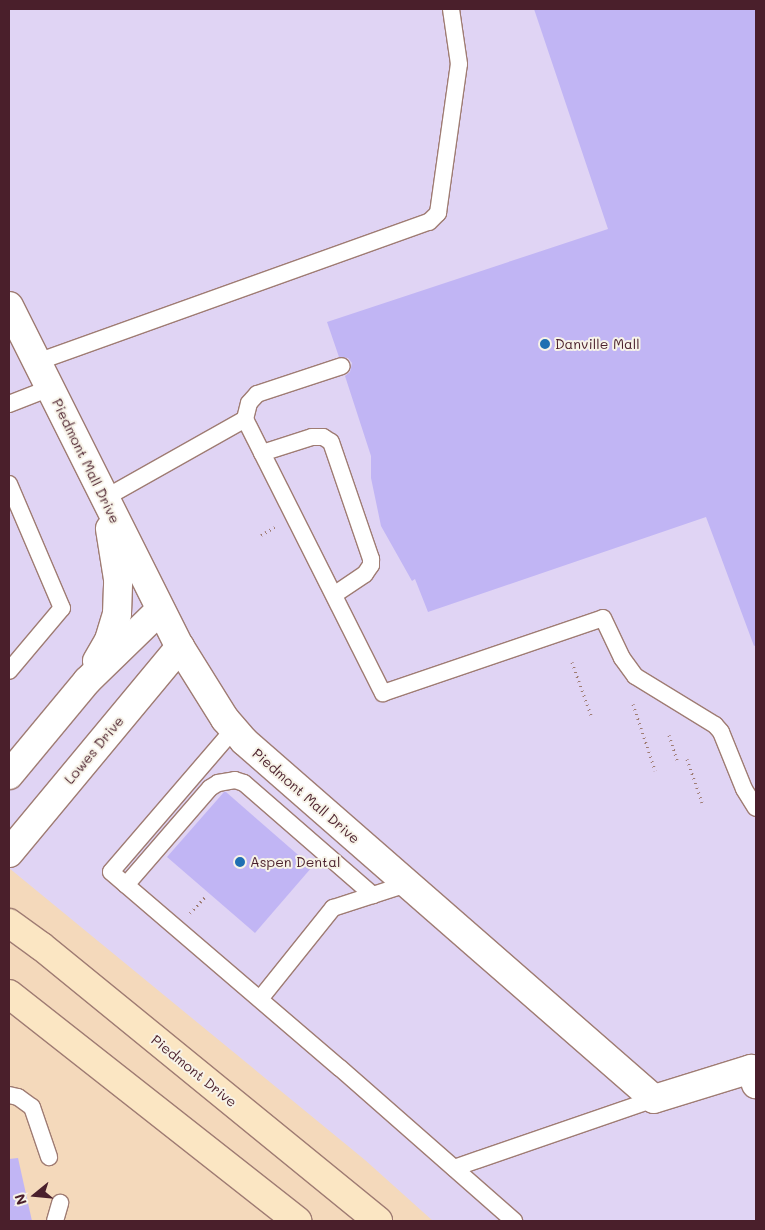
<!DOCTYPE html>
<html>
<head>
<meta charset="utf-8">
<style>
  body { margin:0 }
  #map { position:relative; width:765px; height:1230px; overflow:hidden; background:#f4d9bb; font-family:Mali,sans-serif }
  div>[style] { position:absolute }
  .built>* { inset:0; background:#e0d4f4 }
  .building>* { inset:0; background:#c1b5f4 }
  .path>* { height:3px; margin-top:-1.5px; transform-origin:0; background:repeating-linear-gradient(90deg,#9f7c73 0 1px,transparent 0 5px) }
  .roads { filter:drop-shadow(1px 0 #9f7c73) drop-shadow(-1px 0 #9f7c73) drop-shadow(0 1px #9f7c73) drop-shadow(0 -1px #9f7c73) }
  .service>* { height:16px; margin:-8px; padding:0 8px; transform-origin:8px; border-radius:8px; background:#fff }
  .minor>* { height:28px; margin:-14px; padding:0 14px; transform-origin:14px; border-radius:14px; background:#fff }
  .secondary>* { height:28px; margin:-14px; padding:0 14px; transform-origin:14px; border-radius:14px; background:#fbe6c3 }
  .dots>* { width:14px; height:14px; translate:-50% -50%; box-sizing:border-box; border:2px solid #f7f3e8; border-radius:50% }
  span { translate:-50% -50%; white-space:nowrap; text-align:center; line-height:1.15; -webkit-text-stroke:4px #f7f3e8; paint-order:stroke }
  .poi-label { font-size:14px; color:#4a1f2b }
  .left { translate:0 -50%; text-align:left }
  .street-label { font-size:14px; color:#4a1f2b }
  .frame { position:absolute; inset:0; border:10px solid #4a1f2b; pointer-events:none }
  .north { position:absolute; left:10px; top:1170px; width:50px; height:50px; -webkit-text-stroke:4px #f7f3e8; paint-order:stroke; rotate:253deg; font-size:14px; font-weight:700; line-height:20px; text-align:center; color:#4a1f2b }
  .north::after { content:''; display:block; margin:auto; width:18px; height:22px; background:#4a1f2b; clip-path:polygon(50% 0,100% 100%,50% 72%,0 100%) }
</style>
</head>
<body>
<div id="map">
  <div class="built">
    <div style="clip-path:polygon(9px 9px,756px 9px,756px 1221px,433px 1221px,365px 1160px,9px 868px)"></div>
  </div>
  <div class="building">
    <div style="clip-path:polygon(534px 9px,756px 9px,756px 645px,754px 646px,706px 517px,428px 612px,415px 579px,412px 581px,381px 526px,371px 478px,371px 456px,345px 376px,350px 372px,352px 363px,348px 358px,339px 357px,327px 322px,608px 229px)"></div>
    <div style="clip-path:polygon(224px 792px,226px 792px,312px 867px,255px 933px,167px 857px)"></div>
    <div style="clip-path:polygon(18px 1158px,32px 1221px,9px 1221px,9px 1159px)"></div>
  </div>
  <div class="path">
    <div style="left:261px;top:535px;width:16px;rotate:-30deg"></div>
    <div style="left:572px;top:662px;width:59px;rotate:70.3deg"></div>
    <div style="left:633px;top:704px;width:70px;rotate:71.6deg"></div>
    <div style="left:669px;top:735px;width:28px;rotate:72deg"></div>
    <div style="left:687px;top:759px;width:46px;rotate:70.8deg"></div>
    <div style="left:190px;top:913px;width:22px;rotate:-47deg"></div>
  </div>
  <div class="roads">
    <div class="service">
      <div style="left:37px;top:362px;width:416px;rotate:-19.7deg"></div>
      <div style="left:429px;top:222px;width:13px;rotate:-45deg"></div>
      <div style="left:438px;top:213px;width:150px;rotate:-82deg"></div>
      <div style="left:459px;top:64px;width:56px;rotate:-98.3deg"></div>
      <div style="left:9px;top:404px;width:44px;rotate:-21.3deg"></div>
      <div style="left:245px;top:419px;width:16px;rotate:-76deg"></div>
      <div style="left:249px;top:403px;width:12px;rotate:-48deg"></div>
      <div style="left:257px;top:394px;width:89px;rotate:-18.2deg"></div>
      <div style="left:262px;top:453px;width:52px;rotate:-17.7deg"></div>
      <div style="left:312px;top:437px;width:11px"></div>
      <div style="left:323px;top:437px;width:9px;rotate:32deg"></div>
      <div style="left:331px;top:442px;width:124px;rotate:71.1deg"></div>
      <div style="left:371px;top:559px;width:6px;rotate:90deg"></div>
      <div style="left:371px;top:565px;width:11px;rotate:124deg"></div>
      <div style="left:365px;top:574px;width:37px;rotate:146deg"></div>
      <div style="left:9px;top:484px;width:135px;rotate:66.9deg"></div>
      <div style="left:62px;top:608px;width:82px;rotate:130.1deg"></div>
      <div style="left:105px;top:498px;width:161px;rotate:-29.4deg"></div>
      <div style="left:245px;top:419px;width:307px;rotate:63.3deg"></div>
      <div style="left:383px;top:693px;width:232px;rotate:-18.8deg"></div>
      <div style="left:603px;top:618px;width:44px;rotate:64.6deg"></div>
      <div style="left:622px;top:658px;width:22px;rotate:54deg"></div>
      <div style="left:635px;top:676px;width:94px;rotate:31.5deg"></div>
      <div style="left:715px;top:725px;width:9px;rotate:49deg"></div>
      <div style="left:721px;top:732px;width:61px;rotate:68deg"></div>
      <div style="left:744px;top:789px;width:22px;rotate:58deg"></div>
      <div style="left:233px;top:730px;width:187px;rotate:130.7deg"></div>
      <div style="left:111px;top:872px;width:301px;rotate:40.6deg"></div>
      <div style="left:340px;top:1068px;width:232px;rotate:41.3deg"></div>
      <div style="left:126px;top:885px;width:128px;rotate:-49.1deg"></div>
      <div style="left:210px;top:788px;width:9px;rotate:-32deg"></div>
      <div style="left:218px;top:783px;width:17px;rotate:-10deg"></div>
      <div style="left:235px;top:780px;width:9px;rotate:18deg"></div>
      <div style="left:244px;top:783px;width:171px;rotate:41deg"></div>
      <div style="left:260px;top:999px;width:117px;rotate:-51.3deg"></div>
      <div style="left:333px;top:908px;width:78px;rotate:-18deg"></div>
      <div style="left:9px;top:1095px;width:9px;rotate:13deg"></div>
      <div style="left:18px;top:1097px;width:17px;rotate:36deg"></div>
      <div style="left:32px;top:1107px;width:53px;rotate:71.2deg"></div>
      <div style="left:454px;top:1168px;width:212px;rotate:-19deg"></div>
      <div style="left:55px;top:1221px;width:19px;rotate:-74deg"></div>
    </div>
    <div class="minor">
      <div style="left:9px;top:306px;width:381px;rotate:63.4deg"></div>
      <div style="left:180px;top:647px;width:85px;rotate:58deg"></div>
      <div style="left:225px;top:719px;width:29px;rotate:49deg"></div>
      <div style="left:244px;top:741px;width:544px;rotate:41.13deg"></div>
      <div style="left:654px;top:1099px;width:102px;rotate:-17.2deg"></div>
      <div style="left:751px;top:1069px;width:16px;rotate:72deg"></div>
      <div style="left:97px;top:661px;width:24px;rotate:-60deg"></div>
      <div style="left:109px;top:640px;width:27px;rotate:-73deg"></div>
      <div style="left:117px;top:614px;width:35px;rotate:-88deg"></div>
      <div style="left:118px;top:579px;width:51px;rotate:-99.1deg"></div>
      <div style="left:9px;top:775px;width:122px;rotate:-50.3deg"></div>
      <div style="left:87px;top:681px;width:102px;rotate:-44.2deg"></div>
      <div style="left:9px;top:853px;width:268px;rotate:-50.3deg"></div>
    </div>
    <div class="secondary">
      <div style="left:9px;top:923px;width:39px;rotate:36deg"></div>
      <div style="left:41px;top:946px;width:435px;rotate:39.2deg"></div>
      <div style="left:9px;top:994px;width:367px;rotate:38.2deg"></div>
    </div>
  </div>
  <div class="dots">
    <div style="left:545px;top:344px;background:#1f6fb2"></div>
    <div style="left:240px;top:862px;background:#1f6fb2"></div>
  </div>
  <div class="poi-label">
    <span class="left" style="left:555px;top:344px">Danville Mall</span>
    <span class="left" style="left:250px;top:862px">Aspen Dental</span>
  </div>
  <div class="street-label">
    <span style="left:86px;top:461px;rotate:64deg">Piedmont Mall Drive</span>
    <span style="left:94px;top:750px;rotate:-50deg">Lowes Drive</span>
    <span style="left:306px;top:796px;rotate:41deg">Piedmont Mall Drive</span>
    <span style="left:194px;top:1071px;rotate:39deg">Piedmont Drive</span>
  </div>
  <div class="frame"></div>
  <div class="north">N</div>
</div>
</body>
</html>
